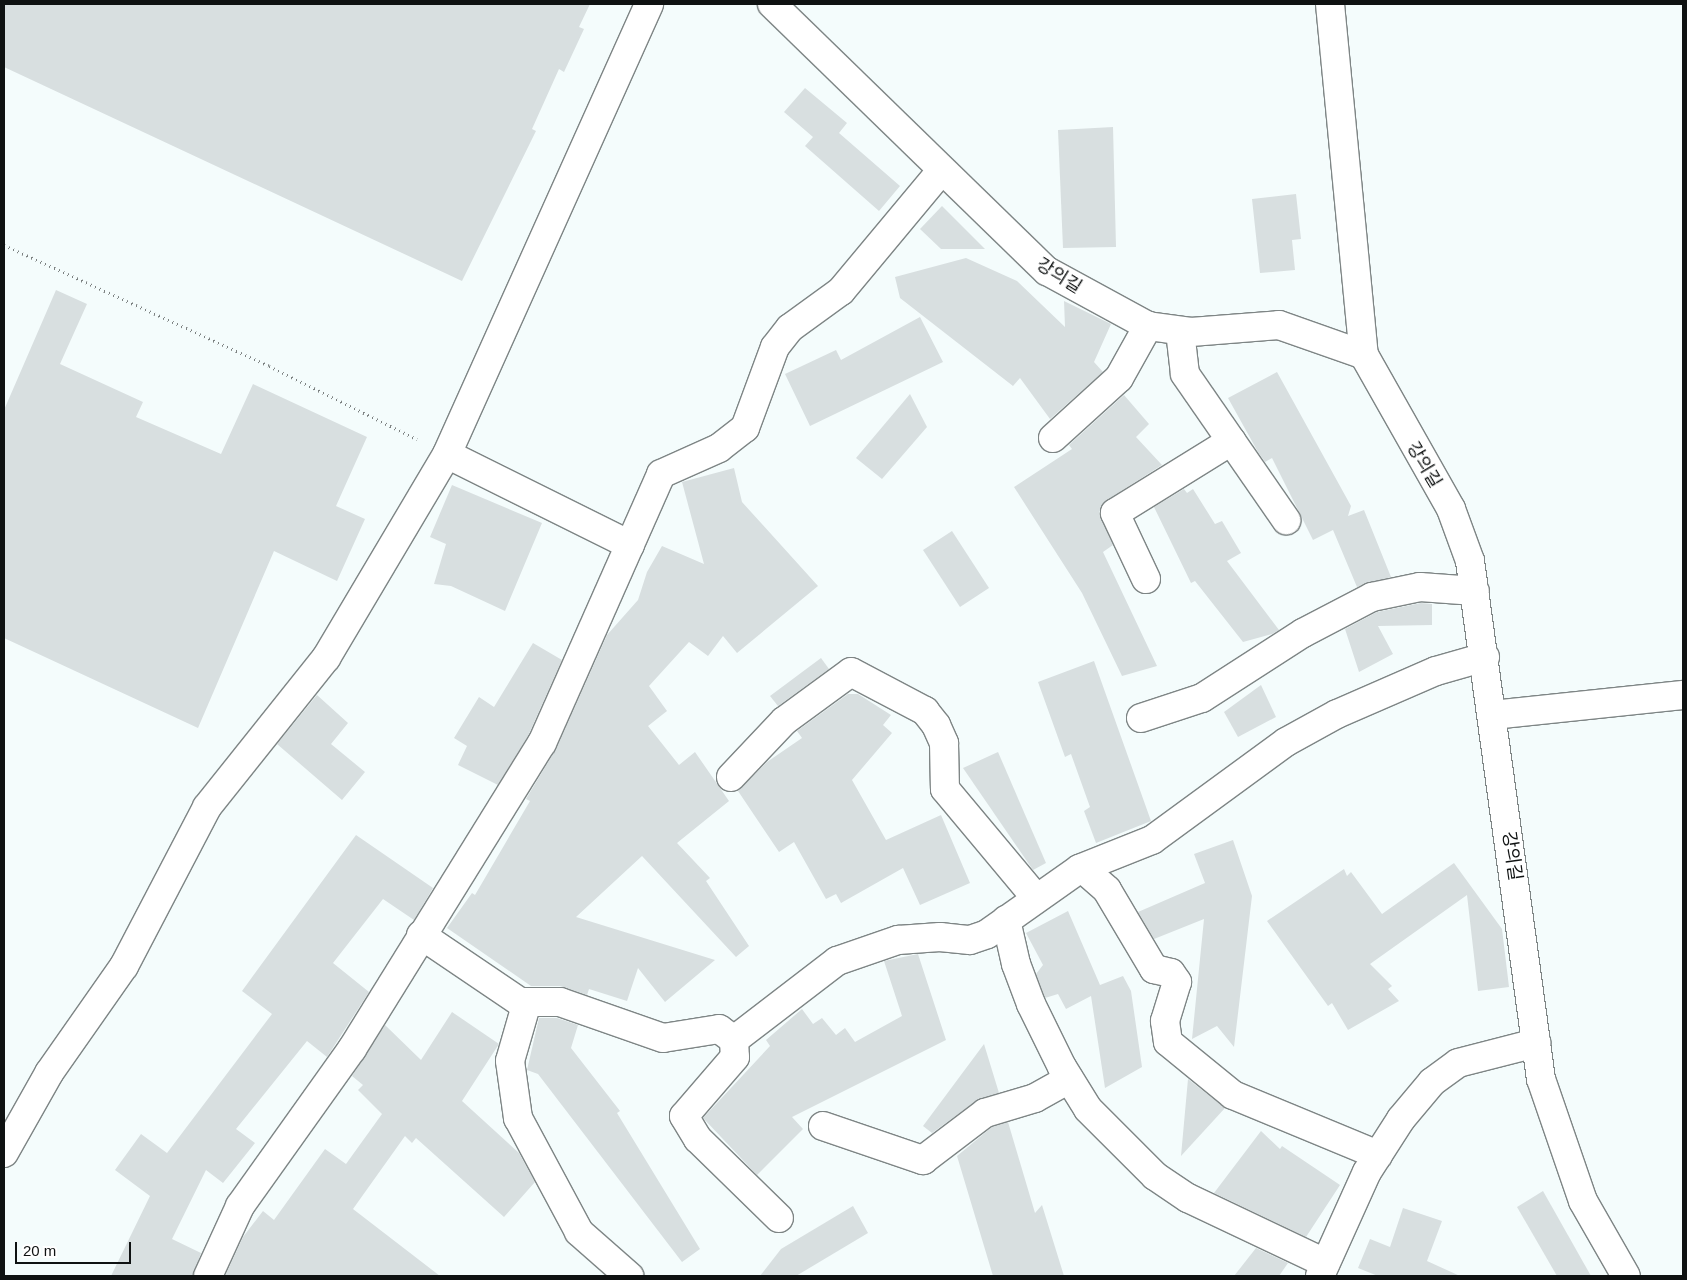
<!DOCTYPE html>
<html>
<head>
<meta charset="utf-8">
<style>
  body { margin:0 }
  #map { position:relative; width:1687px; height:1280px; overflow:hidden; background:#f4fcfc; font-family:Helvetica,"Noto Sans KR",sans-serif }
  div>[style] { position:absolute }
  .building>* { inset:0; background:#d8dfe0 }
  .path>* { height:3px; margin-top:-1.5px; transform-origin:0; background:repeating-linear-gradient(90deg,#7c8181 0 1px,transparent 0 5px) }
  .roads { filter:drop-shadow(1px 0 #7e8585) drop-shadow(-1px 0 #7e8585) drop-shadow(0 1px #7e8585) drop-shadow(0 -1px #7e8585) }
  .minor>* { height:28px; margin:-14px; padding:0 14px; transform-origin:14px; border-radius:14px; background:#fff }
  span { translate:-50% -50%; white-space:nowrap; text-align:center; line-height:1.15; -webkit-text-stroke:4px #fff; paint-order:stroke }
  .street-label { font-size:18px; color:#0f1212 }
  .frame { position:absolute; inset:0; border:5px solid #0f1212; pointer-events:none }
  .scale { position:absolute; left:15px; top:1242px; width:116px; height:22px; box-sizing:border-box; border:2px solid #0f1212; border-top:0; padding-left:6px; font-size:15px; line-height:18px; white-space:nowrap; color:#0f1212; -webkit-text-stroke:4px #fff; paint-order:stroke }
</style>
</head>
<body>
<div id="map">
  <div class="building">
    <div style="clip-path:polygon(4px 4px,590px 4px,579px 27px,584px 29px,564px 72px,559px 69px,532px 129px,536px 131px,462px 281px,4px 67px)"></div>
    <div style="clip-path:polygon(805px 88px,847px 123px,839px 133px,900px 186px,879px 211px,805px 146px,813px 137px,784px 112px)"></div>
    <div style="clip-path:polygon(1113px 127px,1116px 247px,1063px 248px,1058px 130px)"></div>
    <div style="clip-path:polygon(1296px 194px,1301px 239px,1292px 240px,1295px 270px,1260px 273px,1252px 199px)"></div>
    <div style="clip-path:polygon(942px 206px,985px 249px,941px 249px,920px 229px)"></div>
    <div style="clip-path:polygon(966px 258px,1017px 281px,1065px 327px,1064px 301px,1111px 324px,1094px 362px,1103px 372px,1050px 419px,1020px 378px,1013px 386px,900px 298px,895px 277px)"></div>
    <div style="clip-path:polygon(56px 290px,87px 304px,60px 364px,143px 402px,136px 417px,221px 454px,253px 384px,367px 437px,336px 506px,365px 519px,337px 581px,274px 551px,198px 728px,4px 638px,4px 410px)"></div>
    <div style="clip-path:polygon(920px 317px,943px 362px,810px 426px,785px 374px,836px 350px,841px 360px)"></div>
    <div style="clip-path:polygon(1277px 372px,1351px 506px,1348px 516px,1364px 510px,1391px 577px,1357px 587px,1333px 530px,1313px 540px,1272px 458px,1265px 462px,1258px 452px,1228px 398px)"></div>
    <div style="clip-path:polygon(910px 394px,927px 427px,882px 479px,856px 458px)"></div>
    <div style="clip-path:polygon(1124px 395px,1149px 424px,1136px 437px,1162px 465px,1107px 500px,1099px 512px,1113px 545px,1103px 552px,1157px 666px,1122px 676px,1082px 593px,1014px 487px,1072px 449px,1069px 445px)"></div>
    <div style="clip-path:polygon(734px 468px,742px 502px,818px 586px,737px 653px,723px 636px,708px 656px,689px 642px,649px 686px,667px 711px,648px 726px,679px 765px,695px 752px,729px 801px,677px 843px,710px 878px,706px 881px,749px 946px,736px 957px,642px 856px,576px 917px,715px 960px,665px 1002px,638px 968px,627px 1001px,589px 989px,587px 995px,560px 986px,531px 986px,447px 928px,472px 893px,475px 895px,530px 801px,526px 799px,556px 749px,607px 635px,638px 600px,647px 572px,662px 546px,704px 564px,682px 482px)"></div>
    <div style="clip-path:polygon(452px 485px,542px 523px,505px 611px,451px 586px,434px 584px,446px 544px,430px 537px)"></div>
    <div style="clip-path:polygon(1184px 489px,1187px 493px,1193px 489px,1215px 524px,1222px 521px,1241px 553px,1227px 561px,1279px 630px,1272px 634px,1243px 642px,1195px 581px,1191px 583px,1154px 507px)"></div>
    <div style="clip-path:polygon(952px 531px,989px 588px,960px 607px,923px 550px)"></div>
    <div style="clip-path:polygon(1421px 603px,1432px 604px,1432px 625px,1378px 626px,1393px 654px,1359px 672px,1345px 629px,1377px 612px)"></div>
    <div style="clip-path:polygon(533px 643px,562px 660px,528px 736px,498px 785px,458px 765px,467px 746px,454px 738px,479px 697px,494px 707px)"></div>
    <div style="clip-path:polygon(821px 658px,829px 669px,778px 706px,770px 696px)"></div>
    <div style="clip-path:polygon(1094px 661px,1151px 821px,1096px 843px,1084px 811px,1090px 807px,1071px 754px,1065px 757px,1038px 682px)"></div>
    <div style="clip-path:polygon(1261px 685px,1276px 717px,1238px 737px,1224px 712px)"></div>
    <div style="clip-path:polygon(848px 694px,858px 694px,891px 715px,883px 725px,892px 733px,852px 780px,886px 840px,941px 815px,970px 883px,920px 905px,903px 868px,841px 903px,836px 894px,826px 899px,794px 842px,779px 852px,738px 791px,767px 762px,802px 738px,797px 731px)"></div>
    <div style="clip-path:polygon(317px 695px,348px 723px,331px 744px,365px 772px,342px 800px,277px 744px)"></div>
    <div style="clip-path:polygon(998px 752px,1046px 863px,1033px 870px,963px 768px)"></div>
    <div style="clip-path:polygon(356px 835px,433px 888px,414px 920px,383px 899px,333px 963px,369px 992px,327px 1057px,307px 1041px,236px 1129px,255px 1143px,223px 1183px,206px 1170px,172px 1239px,201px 1253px,193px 1276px,111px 1276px,150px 1196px,115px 1170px,141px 1134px,167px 1153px,272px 1014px,242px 991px)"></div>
    <div style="clip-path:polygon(1233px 840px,1252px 896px,1234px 1047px,1217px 1026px,1192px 1039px,1204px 919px,1154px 939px,1138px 912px,1205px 883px,1194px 854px)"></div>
    <div style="clip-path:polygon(1454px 863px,1502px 929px,1509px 987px,1478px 991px,1467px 895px,1370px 964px,1392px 986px,1388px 989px,1399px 1001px,1348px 1030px,1332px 1003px,1328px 1006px,1267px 921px,1344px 869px,1347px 876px,1351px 872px,1382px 914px)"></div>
    <div style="clip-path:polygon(1068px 911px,1100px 985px,1123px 976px,1131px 991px,1142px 1067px,1105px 1088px,1091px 996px,1066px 1009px,1058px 994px,1045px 998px,1036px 974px,1043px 965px,1026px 933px)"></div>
    <div style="clip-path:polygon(918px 954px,946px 1040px,792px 1117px,803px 1129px,757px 1175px,703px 1118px,770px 1046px,766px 1040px,802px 1009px,813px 1024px,822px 1018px,836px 1035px,845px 1028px,855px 1042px,902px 1016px,884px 961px)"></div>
    <div style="clip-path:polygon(452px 1012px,499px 1044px,462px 1101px,519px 1153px,535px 1182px,504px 1217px,416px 1138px,412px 1143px,405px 1136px,353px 1209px,440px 1276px,225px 1276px,243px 1237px,263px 1211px,274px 1220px,325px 1149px,346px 1164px,382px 1114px,358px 1090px,363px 1085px,352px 1076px,385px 1025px,421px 1060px)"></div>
    <div style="clip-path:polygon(539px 1018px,557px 1018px,578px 1025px,571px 1048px,620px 1111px,617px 1113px,700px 1249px,682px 1262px,538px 1074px,527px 1070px)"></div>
    <div style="clip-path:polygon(984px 1044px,999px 1093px,976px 1101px,932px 1133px,923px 1126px)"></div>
    <div style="clip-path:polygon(1188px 1079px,1225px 1108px,1181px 1156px)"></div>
    <div style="clip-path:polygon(1008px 1122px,1035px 1213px,1042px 1205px,1064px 1276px,993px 1276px,957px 1156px,992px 1127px)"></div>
    <div style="clip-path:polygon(1261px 1131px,1280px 1149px,1282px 1146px,1340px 1185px,1306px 1237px,1214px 1193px)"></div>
    <div style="clip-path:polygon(1543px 1191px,1591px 1276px,1557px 1276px,1517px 1207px)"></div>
    <div style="clip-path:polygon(853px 1206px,868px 1233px,796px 1276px,760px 1276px,781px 1249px)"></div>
    <div style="clip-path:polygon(1403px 1208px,1442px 1221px,1427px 1261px,1460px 1276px,1378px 1276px,1358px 1268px,1370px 1239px,1390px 1247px)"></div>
    <div style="clip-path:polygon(1256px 1248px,1288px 1263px,1279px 1276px,1234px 1276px)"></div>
  </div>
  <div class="path">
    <div style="left:4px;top:245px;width:291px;rotate:24.5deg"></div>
    <div style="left:269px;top:366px;width:165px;rotate:26.3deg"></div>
  </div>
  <div class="roads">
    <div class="minor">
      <div style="left:772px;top:4px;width:383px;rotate:44.2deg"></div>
      <div style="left:1047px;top:271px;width:115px;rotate:28.6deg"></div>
      <div style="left:1148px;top:326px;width:43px;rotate:7.9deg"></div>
      <div style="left:1191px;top:332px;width:88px;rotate:-4.5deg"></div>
      <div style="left:1279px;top:325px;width:90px;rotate:19.4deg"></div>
      <div style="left:1364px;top:355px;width:177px;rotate:60.5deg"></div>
      <div style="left:1451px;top:509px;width:55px;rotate:69.9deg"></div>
      <div style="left:1470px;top:561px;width:523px;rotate:82.2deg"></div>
      <div style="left:1541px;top:1079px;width:129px;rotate:71deg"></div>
      <div style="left:1583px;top:1201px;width:86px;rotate:60.2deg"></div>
      <div style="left:1330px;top:4px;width:353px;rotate:84.5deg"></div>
      <div style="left:1180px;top:331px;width:43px;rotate:83.4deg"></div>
      <div style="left:1185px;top:374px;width:178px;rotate:55.3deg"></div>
      <div style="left:1053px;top:438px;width:89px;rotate:-42.3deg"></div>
      <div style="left:1119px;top:378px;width:60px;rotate:-60.9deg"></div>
      <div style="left:630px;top:545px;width:204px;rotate:-153.6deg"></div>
      <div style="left:447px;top:454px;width:493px;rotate:-65.8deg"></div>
      <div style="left:1146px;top:579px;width:73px;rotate:-115.2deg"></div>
      <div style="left:1115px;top:513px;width:137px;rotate:-31.8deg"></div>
      <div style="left:1492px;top:715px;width:192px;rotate:-6deg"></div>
      <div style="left:1141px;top:718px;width:64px;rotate:-18.2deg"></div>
      <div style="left:1202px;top:698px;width:120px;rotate:-32.8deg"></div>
      <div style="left:1303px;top:633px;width:78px;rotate:-27.6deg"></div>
      <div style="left:1372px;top:597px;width:49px;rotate:-11.8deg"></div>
      <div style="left:1420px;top:587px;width:55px;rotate:4.2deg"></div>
      <div style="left:731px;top:777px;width:77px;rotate:-46.6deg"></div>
      <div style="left:784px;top:721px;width:83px;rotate:-36.2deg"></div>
      <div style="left:851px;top:672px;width:84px;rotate:27.8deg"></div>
      <div style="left:925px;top:711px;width:18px;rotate:52deg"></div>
      <div style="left:936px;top:725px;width:20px;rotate:66deg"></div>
      <div style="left:944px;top:743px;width:46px;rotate:88.8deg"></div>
      <div style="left:945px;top:789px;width:142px;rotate:50.1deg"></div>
      <div style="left:1082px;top:868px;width:33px;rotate:41deg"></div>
      <div style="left:1107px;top:890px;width:92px;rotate:59.3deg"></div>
      <div style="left:1154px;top:969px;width:17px;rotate:13deg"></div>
      <div style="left:1171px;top:973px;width:11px;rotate:56deg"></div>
      <div style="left:1177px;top:982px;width:41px;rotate:107.1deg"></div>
      <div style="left:1165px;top:1021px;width:21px;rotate:82deg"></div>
      <div style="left:1168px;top:1042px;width:84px;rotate:39.2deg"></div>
      <div style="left:1233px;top:1095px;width:157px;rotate:22.5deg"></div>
      <div style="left:1006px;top:920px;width:45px;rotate:77.2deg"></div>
      <div style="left:1016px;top:964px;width:43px;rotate:69.4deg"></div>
      <div style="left:1031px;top:1004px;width:70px;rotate:63.8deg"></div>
      <div style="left:1062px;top:1067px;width:49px;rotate:58.2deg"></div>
      <div style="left:1088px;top:1109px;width:95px;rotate:45deg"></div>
      <div style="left:1155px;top:1176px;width:40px;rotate:34deg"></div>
      <div style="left:1188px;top:1198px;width:152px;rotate:25.4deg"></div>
      <div style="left:421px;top:935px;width:120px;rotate:34.1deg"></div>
      <div style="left:520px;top:1002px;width:40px"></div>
      <div style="left:560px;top:1002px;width:109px;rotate:19.3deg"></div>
      <div style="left:663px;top:1038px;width:57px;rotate:-9.1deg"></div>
      <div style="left:719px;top:1029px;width:19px;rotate:36deg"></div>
      <div style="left:734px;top:1040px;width:130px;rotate:-37.5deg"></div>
      <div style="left:837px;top:961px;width:65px;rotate:-19deg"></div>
      <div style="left:898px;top:940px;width:42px;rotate:-4.1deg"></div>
      <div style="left:940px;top:937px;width:30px;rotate:6deg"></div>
      <div style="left:970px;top:940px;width:18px;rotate:-19deg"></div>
      <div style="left:987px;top:934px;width:113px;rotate:-35.2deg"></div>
      <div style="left:1079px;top:869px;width:79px;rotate:-21.7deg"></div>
      <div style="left:1152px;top:840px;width:166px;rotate:-36.2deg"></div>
      <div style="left:1286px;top:742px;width:58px;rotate:-28.8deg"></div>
      <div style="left:1337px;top:714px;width:108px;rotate:-23.5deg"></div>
      <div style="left:1436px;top:671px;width:51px;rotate:-15.9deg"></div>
      <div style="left:527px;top:1002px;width:61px;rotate:106.1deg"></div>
      <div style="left:510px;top:1061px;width:58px;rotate:82deg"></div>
      <div style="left:518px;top:1118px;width:129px;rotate:61.8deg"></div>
      <div style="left:579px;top:1232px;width:67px;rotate:41.3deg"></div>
      <div style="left:734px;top:1040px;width:17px;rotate:87deg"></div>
      <div style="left:735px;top:1057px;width:78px;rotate:130.8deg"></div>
      <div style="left:684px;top:1116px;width:27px;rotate:59deg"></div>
      <div style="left:698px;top:1139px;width:113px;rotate:44.3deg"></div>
      <div style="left:823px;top:1126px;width:106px;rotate:18.8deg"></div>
      <div style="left:923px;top:1160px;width:78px;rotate:-37.2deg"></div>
      <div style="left:985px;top:1113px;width:52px;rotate:-16.7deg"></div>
      <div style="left:1035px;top:1098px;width:39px;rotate:-29deg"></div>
      <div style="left:4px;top:1153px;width:92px;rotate:-60.6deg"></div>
      <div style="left:49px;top:1073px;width:131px;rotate:-55deg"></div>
      <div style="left:124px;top:966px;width:179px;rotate:-62.4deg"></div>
      <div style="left:207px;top:807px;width:191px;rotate:-51.4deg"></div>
      <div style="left:326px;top:658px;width:237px;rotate:-59.3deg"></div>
      <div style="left:208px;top:1276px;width:77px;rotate:-65.4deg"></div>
      <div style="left:240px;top:1206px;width:193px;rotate:-54.5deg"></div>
      <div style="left:352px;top:1049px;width:360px;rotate:-58.2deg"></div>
      <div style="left:542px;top:743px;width:294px;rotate:-66.1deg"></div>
      <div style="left:661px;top:474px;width:64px;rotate:-24.1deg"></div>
      <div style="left:719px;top:448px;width:33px;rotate:-38deg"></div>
      <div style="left:745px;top:428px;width:86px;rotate:-69.7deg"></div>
      <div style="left:775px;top:347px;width:24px;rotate:-52deg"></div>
      <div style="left:790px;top:328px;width:63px;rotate:-36deg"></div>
      <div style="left:841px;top:291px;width:156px;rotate:-50.2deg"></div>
      <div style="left:1320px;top:1276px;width:114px;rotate:-65.7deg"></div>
      <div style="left:1367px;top:1172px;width:63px;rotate:-57.3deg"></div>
      <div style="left:1401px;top:1119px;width:48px;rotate:-50deg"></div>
      <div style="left:1432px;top:1082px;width:32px;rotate:-36deg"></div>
      <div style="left:1458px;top:1063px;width:81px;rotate:-14.4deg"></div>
    </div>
  </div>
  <div class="street-label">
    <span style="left:1059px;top:276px;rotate:32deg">강의길</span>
    <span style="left:1424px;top:465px;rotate:59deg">강의길</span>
    <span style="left:1512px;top:856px;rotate:82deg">강의길</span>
  </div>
  <div class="frame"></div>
  <div class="scale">20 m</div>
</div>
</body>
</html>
